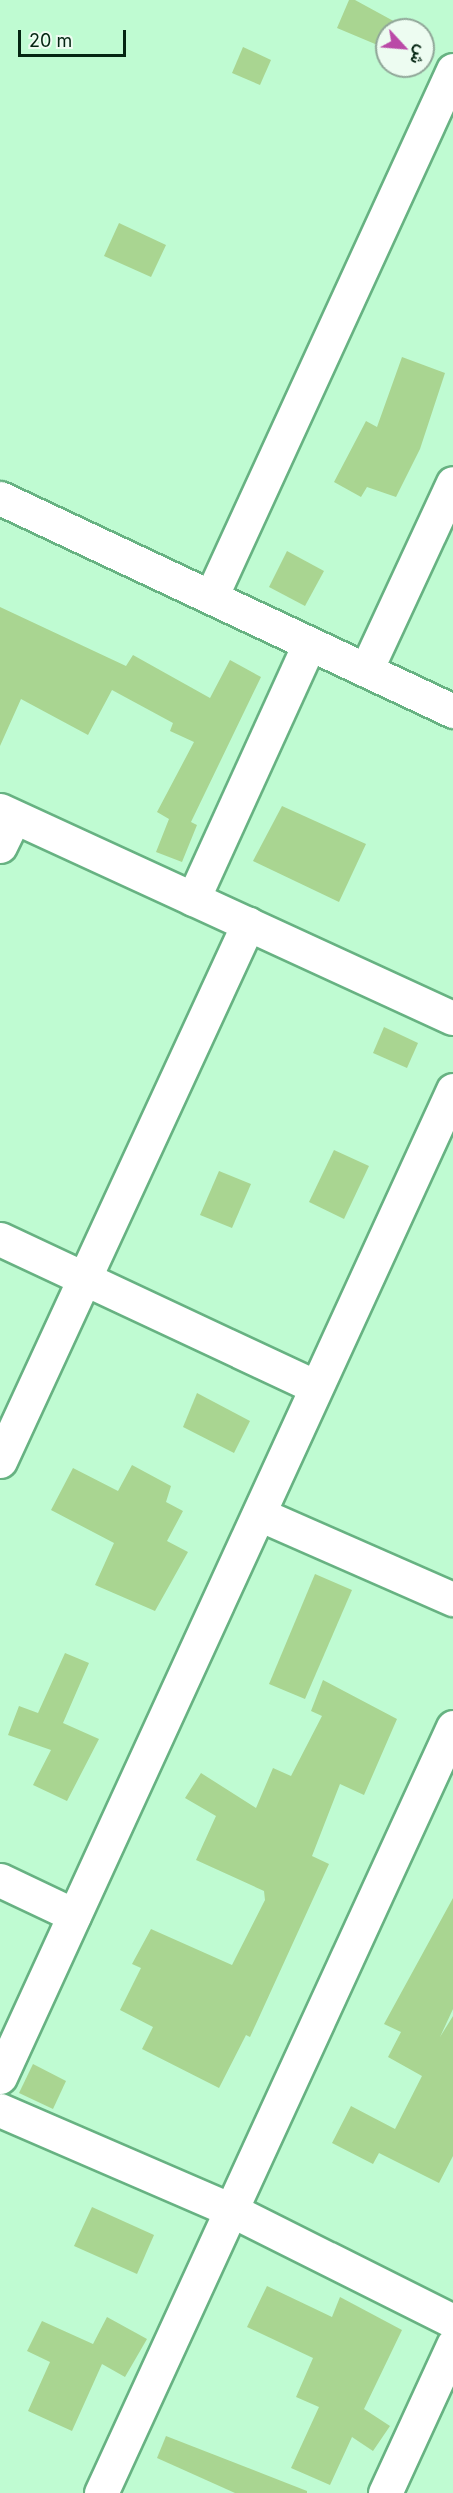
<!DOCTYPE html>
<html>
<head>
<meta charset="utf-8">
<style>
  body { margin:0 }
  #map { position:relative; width:453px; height:2493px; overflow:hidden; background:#bffbd2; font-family:Inter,Vazirmatn,sans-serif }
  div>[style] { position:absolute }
  .building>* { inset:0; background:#a9d591 }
  .roads { filter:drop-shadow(2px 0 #67b282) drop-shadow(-2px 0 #67b282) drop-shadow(0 2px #67b282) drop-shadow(0 -2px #67b282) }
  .minor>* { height:33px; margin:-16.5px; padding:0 16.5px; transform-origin:16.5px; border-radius:16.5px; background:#fff }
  span { translate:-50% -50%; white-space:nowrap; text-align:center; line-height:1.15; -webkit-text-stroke:4.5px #edfcf1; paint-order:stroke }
  .north { position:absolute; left:375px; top:18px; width:60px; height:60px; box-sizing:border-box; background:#edfcf1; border:2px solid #90a698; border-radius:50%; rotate:116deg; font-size:16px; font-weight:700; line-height:24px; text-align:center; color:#042512 }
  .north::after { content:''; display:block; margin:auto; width:21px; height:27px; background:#ba4aa7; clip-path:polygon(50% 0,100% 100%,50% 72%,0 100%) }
  .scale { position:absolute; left:18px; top:30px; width:108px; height:27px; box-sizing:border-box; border:3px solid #042512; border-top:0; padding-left:8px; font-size:18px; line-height:21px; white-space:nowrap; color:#042512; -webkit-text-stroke:4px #edfcf1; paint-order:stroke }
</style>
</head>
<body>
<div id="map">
  <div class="building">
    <div style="clip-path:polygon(349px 0,355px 0,410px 30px,387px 30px,387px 49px,337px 28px)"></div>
    <div style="clip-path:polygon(243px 47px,271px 60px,260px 85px,232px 73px)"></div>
    <div style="clip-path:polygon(119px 223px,166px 245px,151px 277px,104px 256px)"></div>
    <div style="clip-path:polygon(402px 357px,445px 373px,420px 449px,396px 497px,367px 487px,361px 497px,334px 482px,366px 421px,377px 427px)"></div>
    <div style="clip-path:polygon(287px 551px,324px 571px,305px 606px,269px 587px)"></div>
    <div style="clip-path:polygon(0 607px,126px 666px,133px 655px,210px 698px,230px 660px,261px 677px,191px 822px,197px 825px,182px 862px,156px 852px,169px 819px,157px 812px,194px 742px,170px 731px,173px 723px,112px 690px,88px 735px,21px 699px,0 746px)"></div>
    <div style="clip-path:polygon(282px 806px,366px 844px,339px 902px,253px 861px)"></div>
    <div style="clip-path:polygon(384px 1027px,418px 1043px,407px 1068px,373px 1053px)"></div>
    <div style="clip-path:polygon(334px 1150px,369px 1166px,344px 1219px,309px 1202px)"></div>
    <div style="clip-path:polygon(219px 1171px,251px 1184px,232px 1228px,200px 1215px)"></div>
    <div style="clip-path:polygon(197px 1393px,250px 1421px,234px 1453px,183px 1427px)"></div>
    <div style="clip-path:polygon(132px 1465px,171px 1486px,166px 1502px,183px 1511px,167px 1541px,188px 1552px,155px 1611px,95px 1585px,114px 1543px,51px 1510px,73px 1468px,118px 1491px)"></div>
    <div style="clip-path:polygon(315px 1574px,352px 1590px,305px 1699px,269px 1684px)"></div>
    <div style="clip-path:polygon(65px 1653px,89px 1663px,63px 1723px,99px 1739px,67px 1801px,33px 1785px,51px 1750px,8px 1735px,19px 1706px,38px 1713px)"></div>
    <div style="clip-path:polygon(323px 1680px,397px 1719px,364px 1795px,340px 1784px,312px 1856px,329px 1864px,250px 2037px,246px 2035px,219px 2088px,142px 2049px,153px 2027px,120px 2010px,141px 1968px,132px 1964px,151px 1929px,232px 1965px,265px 1900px,264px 1891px,196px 1860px,216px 1816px,185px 1798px,201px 1773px,256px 1808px,273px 1768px,291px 1776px,322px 1716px,311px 1711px)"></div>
    <div style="clip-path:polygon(453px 1898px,453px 2009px,440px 2037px,453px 2016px,453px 2156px,439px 2183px,379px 2153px,373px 2164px,332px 2143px,351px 2106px,395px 2129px,422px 2076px,388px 2057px,401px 2032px,384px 2024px)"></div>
    <div style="clip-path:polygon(33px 2064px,66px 2081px,53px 2109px,19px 2093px)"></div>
    <div style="clip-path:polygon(92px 2207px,154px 2235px,137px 2274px,74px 2246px)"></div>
    <div style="clip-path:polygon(267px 2286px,332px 2317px,340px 2297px,402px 2330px,364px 2409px,390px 2426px,373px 2451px,352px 2437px,330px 2485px,291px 2468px,319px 2407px,296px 2397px,313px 2358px,247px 2327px)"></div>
    <div style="clip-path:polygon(107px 2317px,147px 2339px,125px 2377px,102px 2364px,72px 2431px,28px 2411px,50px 2362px,27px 2351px,42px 2321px,93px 2344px)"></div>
    <div style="clip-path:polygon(166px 2436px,307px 2491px,307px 2493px,235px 2493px,157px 2458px)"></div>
  </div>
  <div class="roads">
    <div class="minor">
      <div style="left:0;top:498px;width:501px;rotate:25.18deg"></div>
      <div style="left:211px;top:597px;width:580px;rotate:-65.34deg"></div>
      <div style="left:366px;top:670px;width:206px;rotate:-65.1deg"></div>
      <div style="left:0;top:810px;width:498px;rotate:24.7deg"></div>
      <div style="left:0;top:846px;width:32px;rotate:-64deg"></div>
      <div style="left:193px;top:899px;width:280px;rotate:-65.5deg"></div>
      <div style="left:0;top:1239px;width:349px;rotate:25.1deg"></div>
      <div style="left:0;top:1461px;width:592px;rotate:-65.21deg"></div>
      <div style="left:259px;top:1514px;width:212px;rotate:23.7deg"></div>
      <div style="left:0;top:1880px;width:82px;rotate:25.3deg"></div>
      <div style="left:0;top:2077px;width:1086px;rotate:-65.35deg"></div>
      <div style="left:0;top:2110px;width:252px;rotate:23.4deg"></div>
      <div style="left:231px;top:2210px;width:248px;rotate:26.6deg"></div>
      <div style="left:101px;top:2493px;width:843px;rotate:-65.32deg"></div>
      <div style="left:385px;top:2493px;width:163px;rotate:-65.3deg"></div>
    </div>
  </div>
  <div class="north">ش</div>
  <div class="scale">20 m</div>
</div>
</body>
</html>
